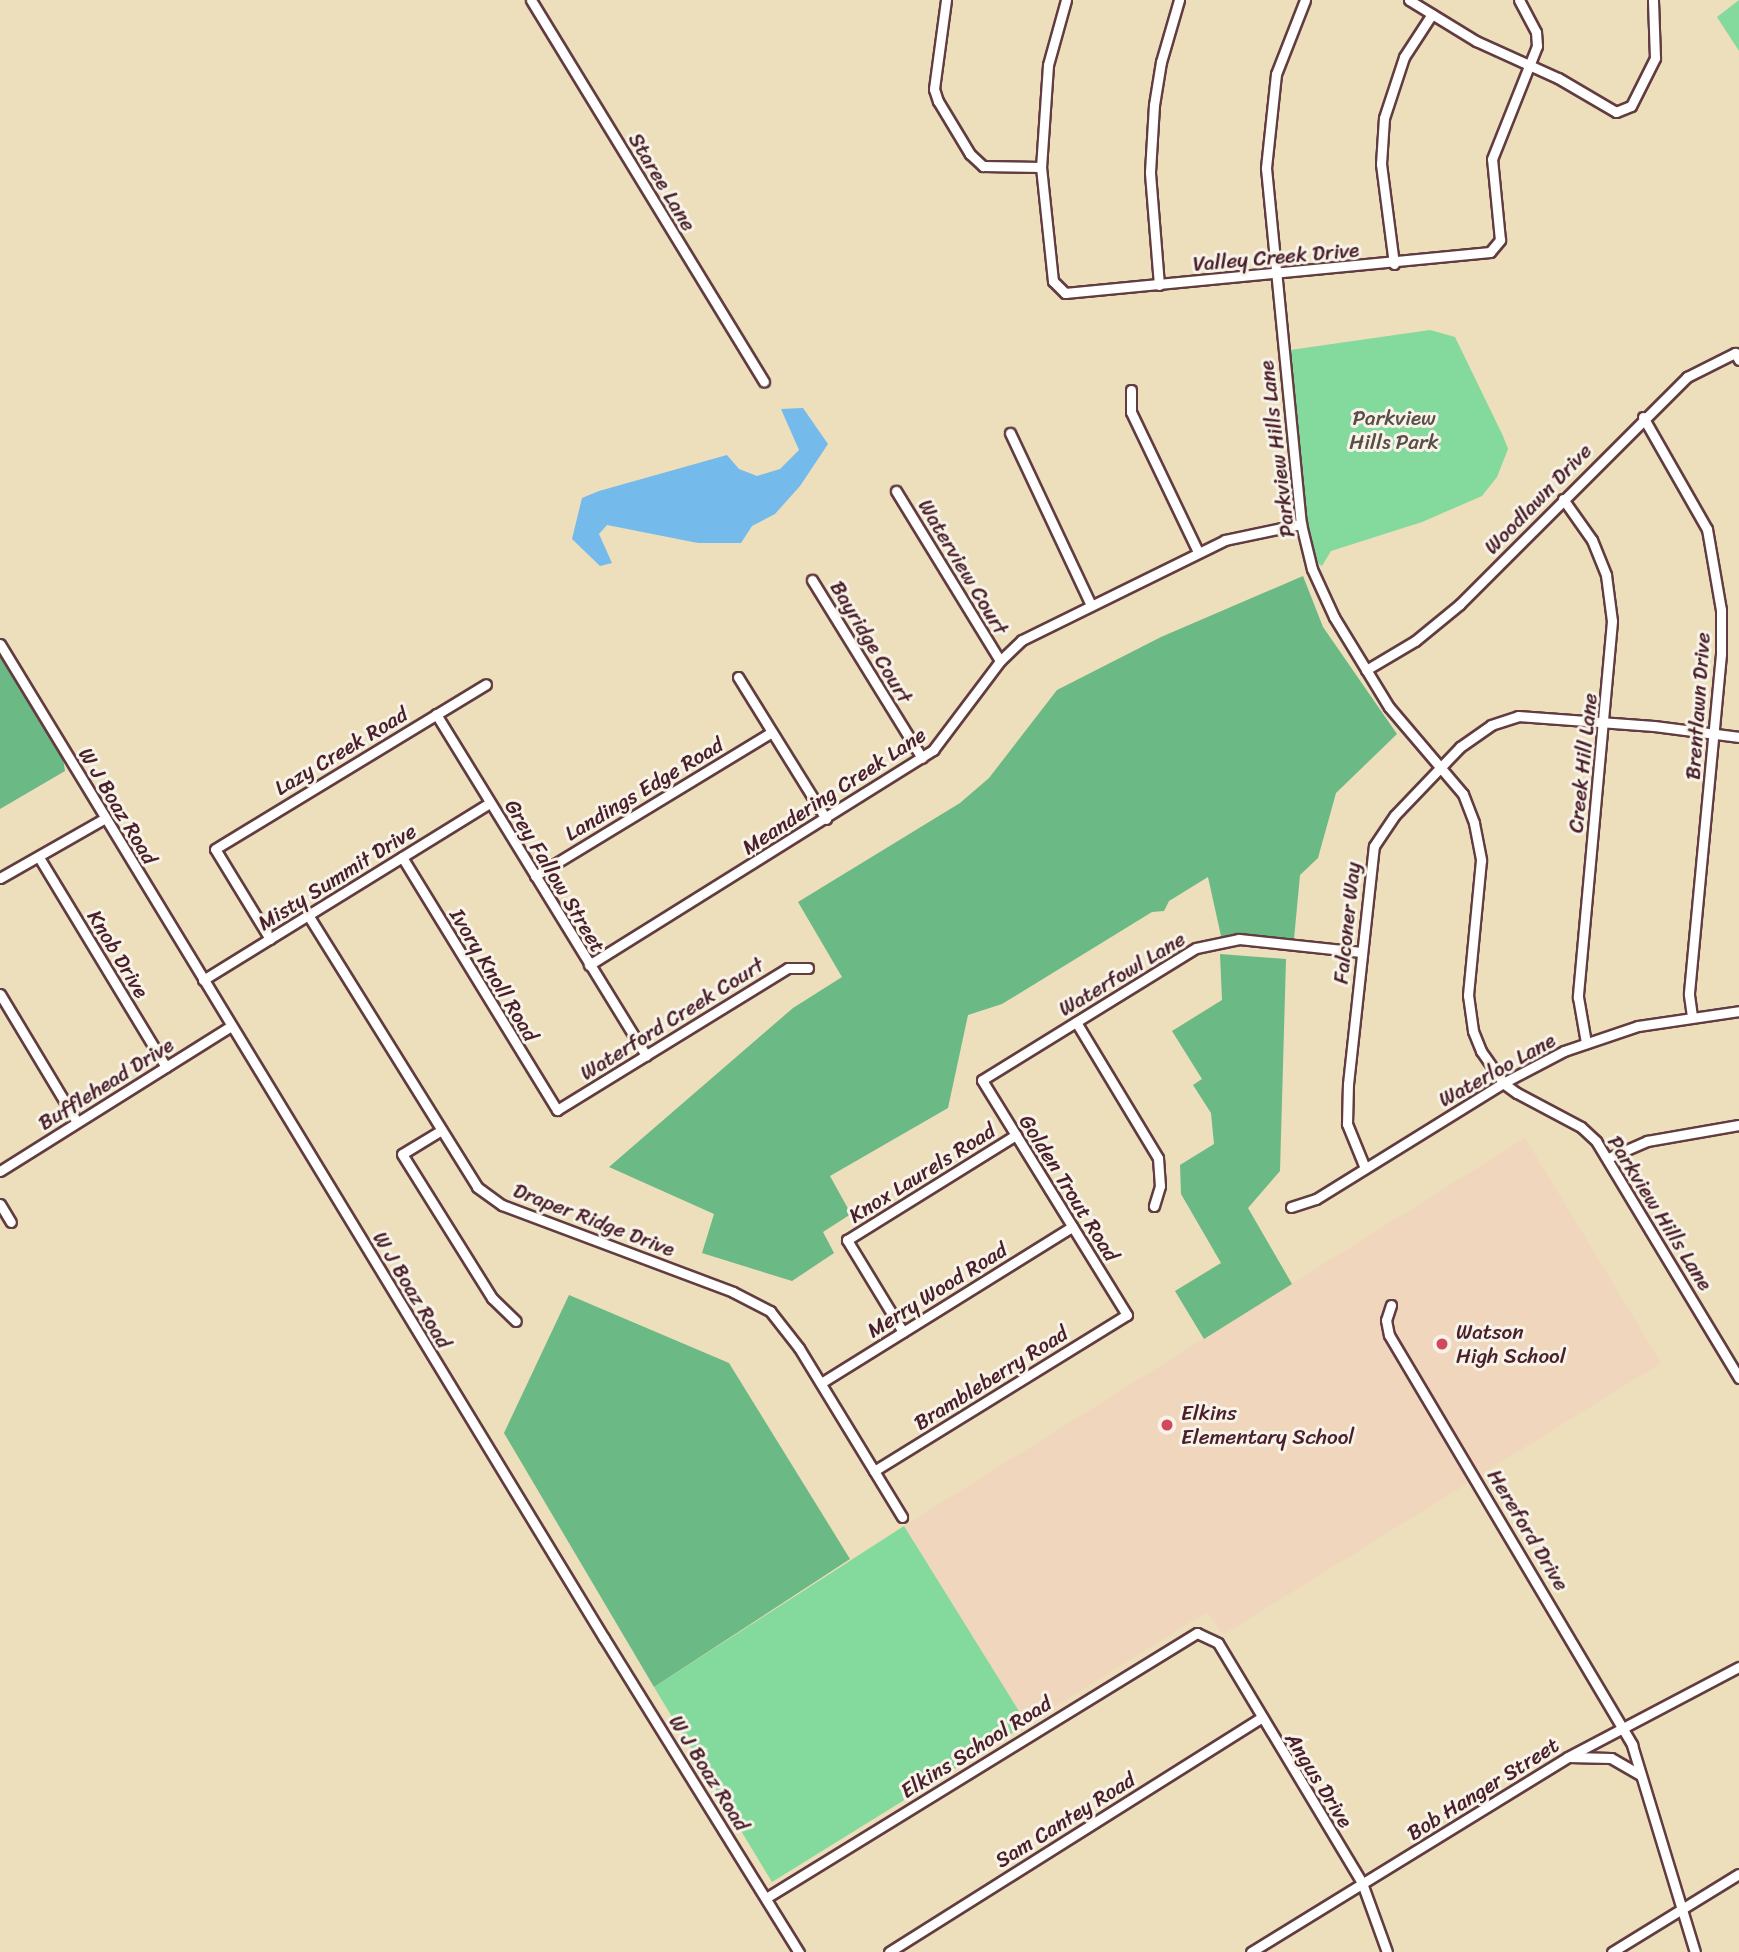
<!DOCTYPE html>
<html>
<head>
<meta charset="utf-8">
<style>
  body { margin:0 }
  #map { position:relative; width:1739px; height:1952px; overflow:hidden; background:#eddebc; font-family:Sriracha,sans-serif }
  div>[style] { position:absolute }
  .built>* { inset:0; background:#f0d6bc }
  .green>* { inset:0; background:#84d99c }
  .forest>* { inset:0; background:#6bb984 }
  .water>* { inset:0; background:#74baeb }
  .roads { filter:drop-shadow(2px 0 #623c41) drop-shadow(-2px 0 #623c41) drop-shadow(0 2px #623c41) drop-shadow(0 -2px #623c41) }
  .minor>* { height:9px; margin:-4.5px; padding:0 4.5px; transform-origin:4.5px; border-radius:4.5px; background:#fff }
  .dots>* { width:19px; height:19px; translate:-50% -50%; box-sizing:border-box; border:4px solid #f7f3e8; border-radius:50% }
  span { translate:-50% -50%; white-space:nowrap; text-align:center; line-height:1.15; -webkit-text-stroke:6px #f7f3e8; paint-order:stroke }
  .street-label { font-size:21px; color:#4a1f2b }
  .park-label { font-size:21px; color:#584e47 }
  .poi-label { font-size:21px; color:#4a1f2b }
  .left { translate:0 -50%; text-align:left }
</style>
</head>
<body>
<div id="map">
  <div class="built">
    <div style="clip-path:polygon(1525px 1138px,1661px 1363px,1223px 1635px,1207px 1612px,1027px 1724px,904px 1526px)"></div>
  </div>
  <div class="green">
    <div style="clip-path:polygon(1739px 0,1739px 51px,1717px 17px)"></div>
    <div style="clip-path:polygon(1430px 330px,1455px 337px,1503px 436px,1508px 449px,1497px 477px,1482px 496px,1422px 522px,1331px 551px,1322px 566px,1317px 563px,1306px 516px,1290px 350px)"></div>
    <div style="clip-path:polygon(904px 1526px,1027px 1724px,772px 1882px,654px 1687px)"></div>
  </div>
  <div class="forest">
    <div style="clip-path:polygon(1303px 576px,1323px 627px,1397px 734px,1336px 793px,1318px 858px,1300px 875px,1294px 939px,1221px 936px,1208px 877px,1169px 901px,1164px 911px,1152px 912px,1002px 1004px,968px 1015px,948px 1108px,830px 1176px,851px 1214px,823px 1232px,834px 1253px,792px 1281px,702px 1253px,714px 1214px,609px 1167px,793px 1008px,842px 977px,798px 902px,960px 803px,989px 778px,1057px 690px,1161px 637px)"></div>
    <div style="clip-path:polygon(0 653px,63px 758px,65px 771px,0 809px)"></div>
    <div style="clip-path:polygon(1220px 954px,1286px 959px,1280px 1171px,1248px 1208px,1292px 1284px,1204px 1339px,1175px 1291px,1221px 1263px,1181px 1194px,1180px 1165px,1214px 1144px,1211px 1113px,1193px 1085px,1202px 1079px,1172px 1031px,1222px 1000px)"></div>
    <div style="clip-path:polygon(569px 1295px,729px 1363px,850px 1559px,654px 1687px,504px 1433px)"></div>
  </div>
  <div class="water">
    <div style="clip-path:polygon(803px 408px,828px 444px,800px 486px,775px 514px,752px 526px,741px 543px,698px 543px,607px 525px,599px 534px,612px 563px,600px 566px,572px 539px,582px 498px,599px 491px,727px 455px,739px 469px,757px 476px,780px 469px,799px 450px,781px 409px)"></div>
  </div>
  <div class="roads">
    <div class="minor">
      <div style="left:531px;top:0;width:447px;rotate:58.6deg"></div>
      <div style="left:946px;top:0;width:90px;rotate:97.7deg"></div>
      <div style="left:934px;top:89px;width:13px;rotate:72deg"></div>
      <div style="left:938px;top:101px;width:62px;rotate:58.9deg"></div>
      <div style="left:970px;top:154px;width:18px;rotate:43deg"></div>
      <div style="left:983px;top:166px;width:58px;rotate:1deg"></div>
      <div style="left:1066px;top:0;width:67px;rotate:105.5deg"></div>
      <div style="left:1048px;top:65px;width:102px;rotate:93.9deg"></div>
      <div style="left:1041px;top:167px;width:115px;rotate:84deg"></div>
      <div style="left:1053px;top:281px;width:17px;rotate:45deg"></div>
      <div style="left:1065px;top:293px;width:427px;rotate:-5.5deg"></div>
      <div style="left:1490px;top:252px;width:16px;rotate:-50deg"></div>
      <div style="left:1500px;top:240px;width:81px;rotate:-95.6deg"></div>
      <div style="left:1492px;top:159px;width:122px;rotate:-68.3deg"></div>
      <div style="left:1537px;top:46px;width:14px;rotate:-94deg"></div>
      <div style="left:1536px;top:32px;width:36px;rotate:-118deg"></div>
      <div style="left:1305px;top:0;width:79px;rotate:111.4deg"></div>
      <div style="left:1276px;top:74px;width:95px;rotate:96.1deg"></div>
      <div style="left:1266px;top:168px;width:358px;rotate:84.4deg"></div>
      <div style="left:1301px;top:524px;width:46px;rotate:76.3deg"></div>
      <div style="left:1312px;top:569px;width:53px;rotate:65.4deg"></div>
      <div style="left:1334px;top:617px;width:105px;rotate:58.6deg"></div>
      <div style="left:1389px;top:707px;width:114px;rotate:49.6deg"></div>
      <div style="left:1463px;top:794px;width:31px;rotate:69deg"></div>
      <div style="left:1474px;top:823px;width:38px;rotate:79deg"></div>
      <div style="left:1481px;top:860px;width:136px;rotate:95.5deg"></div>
      <div style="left:1468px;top:995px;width:36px;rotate:82deg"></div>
      <div style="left:1473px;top:1031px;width:22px;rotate:68deg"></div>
      <div style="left:1481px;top:1051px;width:39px;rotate:55deg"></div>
      <div style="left:1503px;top:1083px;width:17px;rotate:36deg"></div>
      <div style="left:1517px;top:1093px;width:72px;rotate:28deg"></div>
      <div style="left:1581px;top:1127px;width:21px;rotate:43deg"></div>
      <div style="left:1596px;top:1141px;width:277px;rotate:58.9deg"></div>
      <div style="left:1409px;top:0;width:79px;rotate:31.5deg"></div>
      <div style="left:1476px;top:41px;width:90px;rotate:24.3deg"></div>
      <div style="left:1558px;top:78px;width:67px;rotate:30.4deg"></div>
      <div style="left:1616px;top:112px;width:16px;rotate:-22deg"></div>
      <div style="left:1631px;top:106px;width:54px;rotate:-63.4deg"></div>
      <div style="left:1655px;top:58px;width:58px;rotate:-92deg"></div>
      <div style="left:1394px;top:264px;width:101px;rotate:-97.4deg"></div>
      <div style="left:1381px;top:164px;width:46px;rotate:-86.3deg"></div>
      <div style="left:1384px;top:118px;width:64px;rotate:-71.8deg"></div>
      <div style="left:1404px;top:57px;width:51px;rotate:-56.9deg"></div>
      <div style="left:1159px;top:285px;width:113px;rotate:-94.6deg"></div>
      <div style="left:1150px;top:172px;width:67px;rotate:-86.6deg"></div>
      <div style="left:1154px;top:105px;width:44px;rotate:-80.8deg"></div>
      <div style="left:1161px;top:62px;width:65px;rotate:-73.8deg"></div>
      <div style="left:1131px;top:390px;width:22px;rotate:90deg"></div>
      <div style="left:1131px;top:412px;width:155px;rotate:64.4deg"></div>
      <div style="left:1643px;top:417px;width:129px;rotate:60.3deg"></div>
      <div style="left:1707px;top:529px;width:82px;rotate:80.2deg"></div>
      <div style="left:1721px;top:610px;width:44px;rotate:90deg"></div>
      <div style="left:1721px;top:654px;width:342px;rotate:95.4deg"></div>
      <div style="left:1689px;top:995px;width:21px;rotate:82deg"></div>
      <div style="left:1010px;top:433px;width:190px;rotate:64.8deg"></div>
      <div style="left:896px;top:491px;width:199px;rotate:58.5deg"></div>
      <div style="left:1563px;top:499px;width:50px;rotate:54.7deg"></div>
      <div style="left:1592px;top:540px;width:38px;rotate:68deg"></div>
      <div style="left:1606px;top:575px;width:46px;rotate:82.6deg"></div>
      <div style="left:1612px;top:621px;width:378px;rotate:95.2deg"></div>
      <div style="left:1578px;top:997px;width:47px;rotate:80.1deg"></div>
      <div style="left:812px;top:580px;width:209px;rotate:58.3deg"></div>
      <div style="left:0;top:644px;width:1163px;rotate:58.72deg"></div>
      <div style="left:604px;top:1638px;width:370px;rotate:58.2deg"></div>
      <div style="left:1366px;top:670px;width:57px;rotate:-30.6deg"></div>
      <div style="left:1415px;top:641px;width:58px;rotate:-39.4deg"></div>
      <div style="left:1460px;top:604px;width:321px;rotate:-45deg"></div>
      <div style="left:1687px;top:377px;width:54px;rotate:-26.6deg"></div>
      <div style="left:1735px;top:353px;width:8px;rotate:60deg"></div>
      <div style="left:738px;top:677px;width:167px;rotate:58.2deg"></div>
      <div style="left:436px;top:714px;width:401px;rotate:58.4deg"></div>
      <div style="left:402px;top:857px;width:297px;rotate:58.5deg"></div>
      <div style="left:557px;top:1110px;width:271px;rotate:-31.6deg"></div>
      <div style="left:788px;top:968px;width:20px"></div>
      <div style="left:40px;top:859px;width:243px;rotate:58.8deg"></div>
      <div style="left:535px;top:876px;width:277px;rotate:-31.3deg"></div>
      <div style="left:0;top:878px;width:121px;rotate:-29.7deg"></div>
      <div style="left:308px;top:915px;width:320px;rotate:58.1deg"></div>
      <div style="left:477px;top:1187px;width:31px;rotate:36deg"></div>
      <div style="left:502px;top:1205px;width:247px;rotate:20.6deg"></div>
      <div style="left:733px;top:1292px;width:42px;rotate:27.2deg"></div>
      <div style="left:770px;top:1311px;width:47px;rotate:51.9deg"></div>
      <div style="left:799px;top:1348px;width:198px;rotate:58.6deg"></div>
      <div style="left:270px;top:939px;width:105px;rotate:-121.4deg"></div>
      <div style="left:215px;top:849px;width:317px;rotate:-31.3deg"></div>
      <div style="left:589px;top:965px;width:406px;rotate:-32deg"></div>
      <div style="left:933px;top:750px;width:111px;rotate:-53deg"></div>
      <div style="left:1000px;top:661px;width:30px;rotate:-44deg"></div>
      <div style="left:1022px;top:640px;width:226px;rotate:-26.2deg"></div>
      <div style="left:1225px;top:540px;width:78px;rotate:-11.9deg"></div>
      <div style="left:203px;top:980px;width:337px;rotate:-31.7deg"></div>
      <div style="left:0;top:994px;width:149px;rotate:59deg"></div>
      <div style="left:1076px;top:1022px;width:159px;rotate:58.9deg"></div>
      <div style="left:1158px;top:1158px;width:28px;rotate:86deg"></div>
      <div style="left:1160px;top:1186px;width:21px;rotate:107deg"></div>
      <div style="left:440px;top:1131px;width:44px;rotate:148.8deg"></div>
      <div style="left:402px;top:1154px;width:170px;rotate:58deg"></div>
      <div style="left:492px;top:1298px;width:33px;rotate:44deg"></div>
      <div style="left:1608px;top:1158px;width:43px;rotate:-23.6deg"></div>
      <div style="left:1647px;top:1141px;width:93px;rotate:-9.9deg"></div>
      <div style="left:1365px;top:1168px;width:48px;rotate:-112.2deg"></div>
      <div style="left:1347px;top:1124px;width:40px;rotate:-88.6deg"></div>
      <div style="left:1348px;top:1084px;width:239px;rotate:-83.8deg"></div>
      <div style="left:1374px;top:846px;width:37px;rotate:-56deg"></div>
      <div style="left:1395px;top:815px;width:94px;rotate:-46.3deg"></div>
      <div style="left:1460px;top:747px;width:38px;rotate:-35deg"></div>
      <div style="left:1491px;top:725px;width:28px;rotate:-18deg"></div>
      <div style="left:1518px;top:716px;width:136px;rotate:4.2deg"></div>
      <div style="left:1654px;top:726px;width:86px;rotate:7.4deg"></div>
      <div style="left:0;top:1171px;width:273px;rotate:-32.1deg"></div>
      <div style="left:0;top:1204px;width:21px;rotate:59deg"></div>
      <div style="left:1291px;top:1207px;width:26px;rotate:-18deg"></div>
      <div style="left:1316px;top:1199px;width:220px;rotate:-31.8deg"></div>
      <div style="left:1503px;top:1083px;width:69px;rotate:-27.7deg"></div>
      <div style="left:1564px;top:1051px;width:78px;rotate:-18.7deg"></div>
      <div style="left:1638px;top:1026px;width:102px;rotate:-8.4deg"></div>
      <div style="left:1391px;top:1305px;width:16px;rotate:108deg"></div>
      <div style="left:1386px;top:1320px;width:15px;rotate:79deg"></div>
      <div style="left:1389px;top:1335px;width:477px;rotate:59.3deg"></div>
      <div style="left:1632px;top:1745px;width:216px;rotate:73.1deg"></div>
      <div style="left:903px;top:1332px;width:108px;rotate:-121.3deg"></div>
      <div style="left:847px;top:1240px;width:199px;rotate:-31.9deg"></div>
      <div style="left:821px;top:1383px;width:296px;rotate:-31.9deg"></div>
      <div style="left:874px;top:1471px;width:297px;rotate:-31.7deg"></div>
      <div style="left:1127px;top:1315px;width:276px;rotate:-121.7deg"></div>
      <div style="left:982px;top:1080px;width:251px;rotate:-31.7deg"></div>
      <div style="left:1196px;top:948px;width:44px;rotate:-11.8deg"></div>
      <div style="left:1239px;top:939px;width:123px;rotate:6.1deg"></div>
      <div style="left:1569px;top:1757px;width:42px;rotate:1.4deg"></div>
      <div style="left:1611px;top:1758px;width:34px;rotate:30deg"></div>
      <div style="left:766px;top:1898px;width:506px;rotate:-31.59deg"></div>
      <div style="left:1197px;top:1633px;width:23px;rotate:25deg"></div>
      <div style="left:1218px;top:1643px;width:280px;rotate:59deg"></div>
      <div style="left:1362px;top:1883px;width:73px;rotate:70.1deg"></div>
      <div style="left:889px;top:1952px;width:439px;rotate:-32.2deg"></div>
      <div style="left:1251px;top:1952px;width:372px;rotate:-31.6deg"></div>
      <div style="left:1568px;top:1757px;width:193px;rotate:-27.8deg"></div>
      <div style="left:1612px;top:1952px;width:149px;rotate:-31.6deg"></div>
    </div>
  </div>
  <div class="dots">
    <div style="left:1442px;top:1344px;background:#d1495b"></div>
    <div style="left:1167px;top:1425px;background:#d1495b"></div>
  </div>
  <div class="street-label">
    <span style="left:662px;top:182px;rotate:59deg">Staree Lane</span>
    <span style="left:1276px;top:257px;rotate:-5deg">Valley Creek Drive</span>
    <span style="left:1277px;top:449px;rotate:-97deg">Parkview Hills Lane</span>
    <span style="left:1538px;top:499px;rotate:-46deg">Woodlawn Drive</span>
    <span style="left:963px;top:567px;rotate:59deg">Waterview Court</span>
    <span style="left:871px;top:642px;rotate:59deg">Bayridge Court</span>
    <span style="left:1698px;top:706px;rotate:-86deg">Brentlawn Drive</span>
    <span style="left:341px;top:751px;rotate:-31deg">Lazy Creek Road</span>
    <span style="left:1583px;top:763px;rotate:-84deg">Creek Hill Lane</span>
    <span style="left:644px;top:789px;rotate:-31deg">Landings Edge Road</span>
    <span style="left:834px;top:791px;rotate:-33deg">Meandering Creek Lane</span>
    <span style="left:118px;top:806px;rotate:59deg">W J Boaz Road</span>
    <span style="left:555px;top:876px;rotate:59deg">Grey Fallow Street</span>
    <span style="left:337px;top:877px;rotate:-32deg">Misty Summit Drive</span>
    <span style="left:1347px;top:923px;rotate:-84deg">Falconer Way</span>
    <span style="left:118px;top:954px;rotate:59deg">Knob Drive</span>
    <span style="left:1122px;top:974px;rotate:-31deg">Waterfowl Lane</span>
    <span style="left:494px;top:975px;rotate:59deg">Ivory Knoll Road</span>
    <span style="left:672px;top:1019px;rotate:-32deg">Waterford Creek Court</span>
    <span style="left:1497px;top:1070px;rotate:-29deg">Waterloo Lane</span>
    <span style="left:106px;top:1084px;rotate:-32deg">Bufflehead Drive</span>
    <span style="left:922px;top:1173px;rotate:-32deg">Knox Laurels Road</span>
    <span style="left:1069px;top:1188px;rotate:58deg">Golden Trout Road</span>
    <span style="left:1660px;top:1213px;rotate:58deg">Parkview Hills Lane</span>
    <span style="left:594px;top:1220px;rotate:21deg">Draper Ridge Drive</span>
    <span style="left:412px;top:1290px;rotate:59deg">W J Boaz Road</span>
    <span style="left:937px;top:1290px;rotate:-32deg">Merry Wood Road</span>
    <span style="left:991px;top:1378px;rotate:-32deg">Brambleberry Road</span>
    <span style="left:1528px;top:1530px;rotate:59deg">Hereford Drive</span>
    <span style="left:976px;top:1747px;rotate:-32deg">Elkins School Road</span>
    <span style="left:709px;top:1773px;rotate:58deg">W J Boaz Road</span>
    <span style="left:1319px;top:1780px;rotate:58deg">Angus Drive</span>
    <span style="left:1483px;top:1789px;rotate:-32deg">Bob Hanger Street</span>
    <span style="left:1065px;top:1820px;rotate:-32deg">Sam Cantey Road</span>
  </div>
  <div class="park-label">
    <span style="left:1394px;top:430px">Parkview<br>Hills Park</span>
  </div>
  <div class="poi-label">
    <span class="left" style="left:1456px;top:1344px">Watson<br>High School</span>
    <span class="left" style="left:1181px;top:1425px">Elkins<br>Elementary School</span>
  </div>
</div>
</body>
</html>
